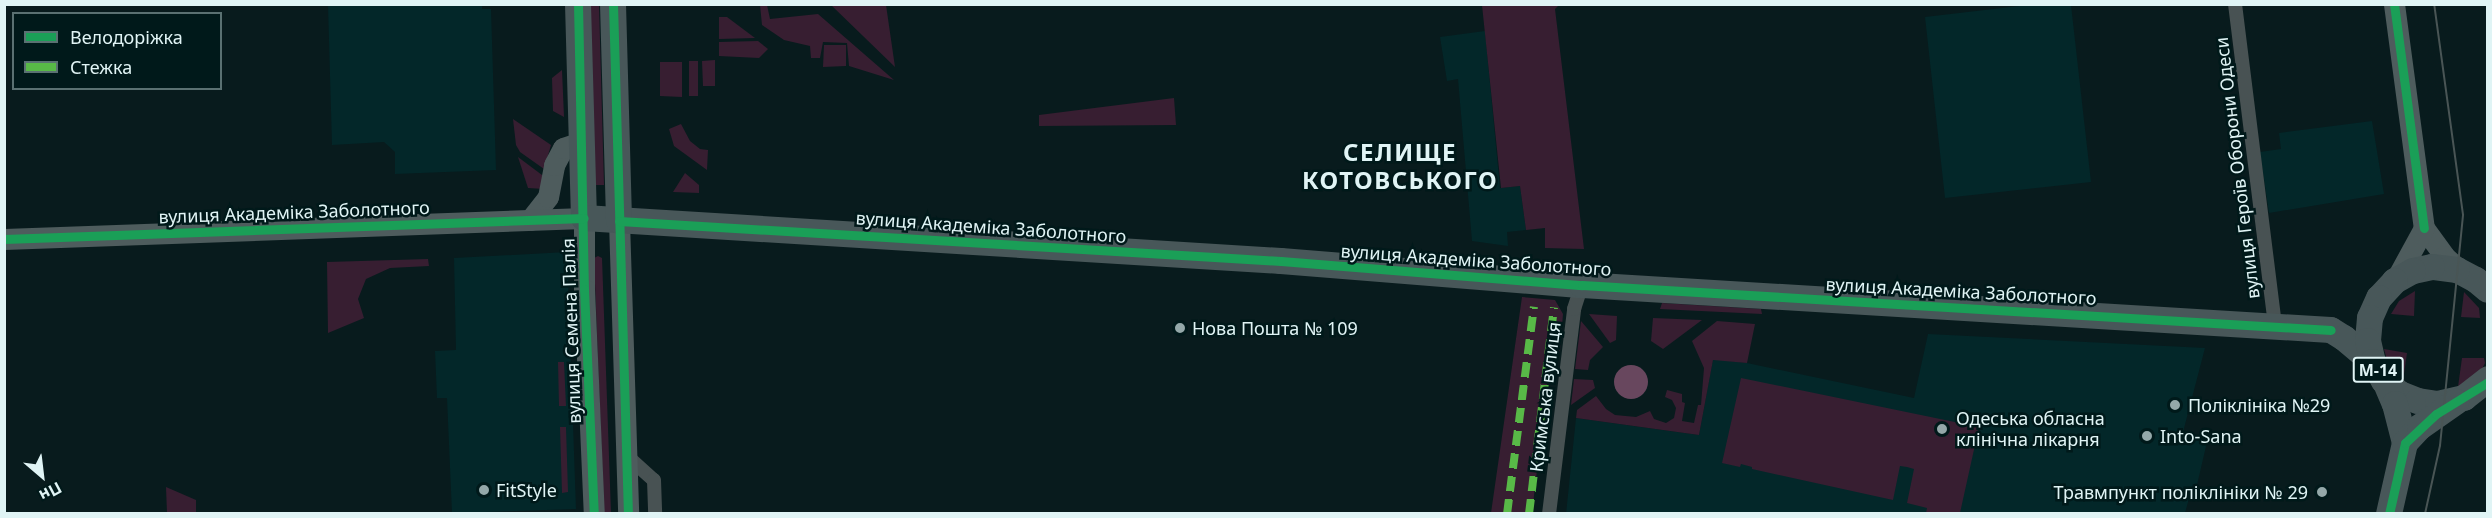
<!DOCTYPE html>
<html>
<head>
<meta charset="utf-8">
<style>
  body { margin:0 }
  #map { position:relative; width:2492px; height:518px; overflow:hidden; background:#081b1d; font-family:"Noto Sans",sans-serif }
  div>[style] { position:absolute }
  .built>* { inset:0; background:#032729 }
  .green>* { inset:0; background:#371e31 }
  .water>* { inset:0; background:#68475e }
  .round { border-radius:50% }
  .street>* { height:14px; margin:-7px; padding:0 7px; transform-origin:7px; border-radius:7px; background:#485253 }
  .primary>* { height:21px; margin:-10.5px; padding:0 10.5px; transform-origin:10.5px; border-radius:10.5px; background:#4e5c5d }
  .highway>* { height:26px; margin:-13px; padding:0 13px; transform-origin:13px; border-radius:13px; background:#485759 }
  .tram>* { height:1.5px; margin:-0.75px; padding:0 0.75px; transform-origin:0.75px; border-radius:0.75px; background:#495555 }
  .quiet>* { height:8px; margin-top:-4px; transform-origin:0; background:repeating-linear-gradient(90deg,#58b947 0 15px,transparent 0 23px) }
  .cycleway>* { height:9px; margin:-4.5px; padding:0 4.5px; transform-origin:4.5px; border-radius:4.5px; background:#1a9f57 }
  .dots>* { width:16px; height:16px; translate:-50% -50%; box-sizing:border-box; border:3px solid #00191a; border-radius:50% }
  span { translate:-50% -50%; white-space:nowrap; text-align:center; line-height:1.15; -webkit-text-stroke:5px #00191a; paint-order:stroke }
  .shield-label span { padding:2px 4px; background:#00191a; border:2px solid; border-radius:4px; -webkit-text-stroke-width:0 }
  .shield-label { font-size:16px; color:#e0f4f5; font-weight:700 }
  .street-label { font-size:18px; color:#e0f4f5 }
  .poi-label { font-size:18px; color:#e0f4f5 }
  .left { translate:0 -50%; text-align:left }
  .right { translate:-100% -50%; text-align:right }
  .district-label { font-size:24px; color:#e0f4f5; font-weight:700; letter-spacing:1.5px }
  .frame { position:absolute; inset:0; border:6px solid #e0f4f5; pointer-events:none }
  .legend { position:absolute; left:12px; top:12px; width:210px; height:78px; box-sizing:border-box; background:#00191a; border:2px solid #5a7172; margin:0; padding:8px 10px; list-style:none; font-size:18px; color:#e0f4f5 }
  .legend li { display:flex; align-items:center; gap:12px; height:30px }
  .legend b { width:30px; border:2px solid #5a7172 }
  .north { position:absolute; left:12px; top:446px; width:60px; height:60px; -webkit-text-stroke:4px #00191a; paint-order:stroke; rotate:152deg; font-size:16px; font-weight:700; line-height:24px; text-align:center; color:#e0f4f5 }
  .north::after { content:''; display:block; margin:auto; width:21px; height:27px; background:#e0f4f5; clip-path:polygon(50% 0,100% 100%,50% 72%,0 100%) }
</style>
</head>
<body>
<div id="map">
  <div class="built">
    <div style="clip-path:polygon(2036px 4px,2071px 5px,2091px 182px,1945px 198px,1925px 17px)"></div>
    <div style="clip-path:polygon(482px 5px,482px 9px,491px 9px,496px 170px,395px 174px,395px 152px,384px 142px,332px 145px,328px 5px)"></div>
    <div style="clip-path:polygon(1485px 31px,1500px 188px,1520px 186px,1526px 230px,1507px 232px,1508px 246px,1472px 241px,1458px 79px,1447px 81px,1440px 37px)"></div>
    <div style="clip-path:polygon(2372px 121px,2384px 194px,2269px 213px,2260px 152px,2281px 149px,2279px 133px)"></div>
    <div style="clip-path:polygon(567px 252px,576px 509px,452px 513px,447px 398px,437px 398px,435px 351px,456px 350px,454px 258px)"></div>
    <div style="clip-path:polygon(1928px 334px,2205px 348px,2182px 436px,2207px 442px,2197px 485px,2193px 484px,2185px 513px,1566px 514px,1576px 418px,1699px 435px,1713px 359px,1747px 363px,1914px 398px)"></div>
  </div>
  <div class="green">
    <div style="clip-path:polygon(590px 5px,599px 5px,604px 185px,595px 185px)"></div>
    <div style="clip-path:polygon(760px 5px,767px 5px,770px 19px,818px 14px,894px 80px,849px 66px,847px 43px,823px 42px,820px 58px,811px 58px,810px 46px,784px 40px,762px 25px)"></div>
    <div style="clip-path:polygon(831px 5px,886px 5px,895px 67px)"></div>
    <div style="clip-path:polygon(1482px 5px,1559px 5px,1555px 9px,1584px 249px,1545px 248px,1545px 228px,1526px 230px,1520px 186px,1501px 188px)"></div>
    <div style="clip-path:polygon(719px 17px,727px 17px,755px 38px,719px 39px)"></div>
    <div style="clip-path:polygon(758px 41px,768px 49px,759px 58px,719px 56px,719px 42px)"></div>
    <div style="clip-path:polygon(824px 45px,846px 45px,846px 66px,823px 67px)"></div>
    <div style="clip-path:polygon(715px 60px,715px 86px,703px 86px,702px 61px)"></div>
    <div style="clip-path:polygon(689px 61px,698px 61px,698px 96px,689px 96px)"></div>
    <div style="clip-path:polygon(660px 62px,682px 62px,682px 97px,660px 96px)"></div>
    <div style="clip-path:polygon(562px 70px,564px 117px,553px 111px,552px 78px)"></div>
    <div style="clip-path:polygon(1174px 98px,1176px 125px,1039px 126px,1039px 115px)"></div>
    <div style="clip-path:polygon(513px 119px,551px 145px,544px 169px,520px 152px,516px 145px)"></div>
    <div style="clip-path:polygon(681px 124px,690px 141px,700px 149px,708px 150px,707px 170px,674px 146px,669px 129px)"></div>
    <div style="clip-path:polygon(518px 157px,542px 175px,544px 189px,528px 188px)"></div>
    <div style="clip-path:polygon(685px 173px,699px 185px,699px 193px,673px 192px)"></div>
    <div style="clip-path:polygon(598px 256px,602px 258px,611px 513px,604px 513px,594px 258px)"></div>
    <div style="clip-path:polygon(428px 259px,429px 266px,390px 268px,366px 279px,358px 299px,364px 318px,328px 333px,327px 262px)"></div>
    <div style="clip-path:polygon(2415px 291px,2414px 316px,2391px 314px,2399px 301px)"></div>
    <div style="clip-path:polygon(2464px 292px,2479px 308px,2480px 318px,2461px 317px)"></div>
    <div style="clip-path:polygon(1522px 297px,1555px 300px,1563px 314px,1560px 351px,1550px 358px,1532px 513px,1491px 513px)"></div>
    <div style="clip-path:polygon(1662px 303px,1761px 309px,1762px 314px,1660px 309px)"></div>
    <div style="clip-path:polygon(1589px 314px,1617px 316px,1616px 340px,1610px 343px)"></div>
    <div style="clip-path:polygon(1653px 318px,1702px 320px,1663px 349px,1651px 341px)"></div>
    <div style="clip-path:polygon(1581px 321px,1603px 347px,1590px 360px,1588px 370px,1575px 369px)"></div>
    <div style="clip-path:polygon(1717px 321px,1755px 324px,1747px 363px,1713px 360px,1699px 435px,1576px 418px,1577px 410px,1596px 396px,1606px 409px,1615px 415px,1636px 417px,1650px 411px,1654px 419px,1666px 423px,1674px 418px,1676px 408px,1672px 400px,1665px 397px,1667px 390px,1682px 394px,1682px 402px,1685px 403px,1682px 421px,1694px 423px,1698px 405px,1701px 405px,1704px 368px,1692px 341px)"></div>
    <div style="clip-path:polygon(2384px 349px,2407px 353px,2403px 381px,2389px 367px)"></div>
    <div style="clip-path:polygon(2462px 358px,2484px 358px,2485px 363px,2482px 369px,2458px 387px)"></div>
    <div style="clip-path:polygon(558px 362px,564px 362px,566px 406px,559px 406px)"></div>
    <div style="clip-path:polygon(1741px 378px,1979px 427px,1960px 513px,1926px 513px,1927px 508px,1907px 503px,1914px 469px,1907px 467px,1900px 466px,1893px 500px,1752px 469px,1752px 467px,1741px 464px,1740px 467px,1722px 463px)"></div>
    <div style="clip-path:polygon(1574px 379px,1593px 380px,1595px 388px,1571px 405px)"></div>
    <div style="clip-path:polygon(560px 427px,566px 427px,568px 492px,562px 493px)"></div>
    <div style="clip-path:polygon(166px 487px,196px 500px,196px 513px,167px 513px)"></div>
  </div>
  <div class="water">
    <div class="round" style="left:1614px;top:365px;width:34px;height:34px"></div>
  </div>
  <div class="street">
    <div style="left:2235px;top:4px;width:325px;rotate:82.9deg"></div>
    <div style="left:627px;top:456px;width:36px;rotate:42deg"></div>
    <div style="left:654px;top:480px;width:34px;rotate:88deg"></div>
    <div style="left:1549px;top:514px;width:207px;rotate:-83deg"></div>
    <div style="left:1574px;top:309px;width:25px;rotate:-72deg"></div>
  </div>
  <div class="primary">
    <div style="left:2394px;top:4px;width:226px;rotate:82.4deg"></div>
    <div style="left:2424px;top:228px;width:34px;rotate:54deg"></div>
    <div style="left:2444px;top:256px;width:24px;rotate:42deg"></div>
    <div style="left:530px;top:220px;width:29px;rotate:-52deg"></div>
    <div style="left:548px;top:197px;width:33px;rotate:-79deg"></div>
    <div style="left:554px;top:165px;width:19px;rotate:-62deg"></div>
    <div style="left:563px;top:148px;width:20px;rotate:-18deg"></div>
    <div style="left:619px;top:221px;width:293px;rotate:88.2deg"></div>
    <div style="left:4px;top:239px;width:580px;rotate:-2.07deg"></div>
    <div style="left:584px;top:218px;width:71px;rotate:90deg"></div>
    <div style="left:584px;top:289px;width:225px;rotate:87.5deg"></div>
    <div style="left:2395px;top:281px;width:60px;rotate:-61.3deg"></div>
  </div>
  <div class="highway">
    <div style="left:578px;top:4px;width:214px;rotate:88.4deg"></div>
    <div style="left:584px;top:218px;width:698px;rotate:3.53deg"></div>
    <div style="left:1281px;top:261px;width:302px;rotate:4.6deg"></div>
    <div style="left:1582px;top:285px;width:750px;rotate:3.44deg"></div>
    <div style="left:2331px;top:330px;width:15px;rotate:32deg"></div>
    <div style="left:2344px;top:338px;width:38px;rotate:40deg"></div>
    <div style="left:613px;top:4px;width:217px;rotate:88.4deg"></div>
    <div style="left:2488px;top:290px;width:16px;rotate:-140deg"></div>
    <div style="left:2476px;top:280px;width:21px;rotate:-152deg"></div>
    <div style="left:2457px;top:270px;width:25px;rotate:-173deg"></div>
    <div style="left:2432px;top:267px;width:19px;rotate:168deg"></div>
    <div style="left:2413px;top:271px;width:21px;rotate:151deg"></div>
    <div style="left:2395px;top:281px;width:23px;rotate:133deg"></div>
    <div style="left:2379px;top:298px;width:22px;rotate:114deg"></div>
    <div style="left:2370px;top:318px;width:23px;rotate:95deg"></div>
    <div style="left:2368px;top:341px;width:22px;rotate:77deg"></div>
    <div style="left:2373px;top:362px;width:22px;rotate:60deg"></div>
    <div style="left:2384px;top:381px;width:21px;rotate:39deg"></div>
    <div style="left:2400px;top:394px;width:19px;rotate:21deg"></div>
    <div style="left:2418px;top:401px;width:20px;rotate:9deg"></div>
    <div style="left:2438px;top:404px;width:27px;rotate:-13deg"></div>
    <div style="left:2464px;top:398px;width:31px;rotate:-38deg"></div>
    <div style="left:2385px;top:381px;width:25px;rotate:67deg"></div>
    <div style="left:2395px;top:404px;width:40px;rotate:75.6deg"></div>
    <div style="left:2389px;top:514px;width:73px;rotate:-77.3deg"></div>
    <div style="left:2405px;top:443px;width:22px;rotate:-47deg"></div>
    <div style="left:2420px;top:427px;width:44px;rotate:-34.8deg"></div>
  </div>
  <div class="tram">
    <div style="left:2425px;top:514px;width:70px;rotate:-77.6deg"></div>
    <div style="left:2440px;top:446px;width:232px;rotate:-84.3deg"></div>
    <div style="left:2463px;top:215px;width:213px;rotate:-97.8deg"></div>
  </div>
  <div class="quiet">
    <div style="left:1507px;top:514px;width:209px;rotate:-82.6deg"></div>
    <div style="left:1529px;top:514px;width:208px;rotate:-83.1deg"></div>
  </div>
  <div class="cycleway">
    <div style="left:578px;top:4px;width:285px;rotate:88.8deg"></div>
    <div style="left:584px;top:289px;width:225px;rotate:87.5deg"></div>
    <div style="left:613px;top:4px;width:510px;rotate:88.32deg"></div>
    <div style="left:2394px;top:4px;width:226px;rotate:82.4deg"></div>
    <div style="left:619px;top:221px;width:663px;rotate:3.46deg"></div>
    <div style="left:1281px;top:261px;width:302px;rotate:4.6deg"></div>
    <div style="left:1582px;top:285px;width:750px;rotate:3.44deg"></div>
    <div style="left:4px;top:239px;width:580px;rotate:-2.07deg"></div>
    <div style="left:2389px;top:514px;width:73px;rotate:-77.3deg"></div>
    <div style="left:2405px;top:443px;width:42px;rotate:-43.1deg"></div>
    <div style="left:2436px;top:414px;width:61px;rotate:-31.6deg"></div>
  </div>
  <div class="dots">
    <div style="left:1180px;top:328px;background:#94a8a9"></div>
    <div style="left:2175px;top:405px;background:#94a8a9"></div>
    <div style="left:1942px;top:429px;background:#94a8a9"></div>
    <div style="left:2147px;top:436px;background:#94a8a9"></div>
    <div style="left:484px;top:490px;background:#94a8a9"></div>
    <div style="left:2322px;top:492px;background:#94a8a9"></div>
  </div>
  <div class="shield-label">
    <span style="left:2378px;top:370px">М-14</span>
  </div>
  <div class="street-label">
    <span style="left:2237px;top:168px;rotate:-97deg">вулиця Героїв Оборони Одеси</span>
    <span style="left:294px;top:212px;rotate:-2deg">вулиця Академіка Заболотного</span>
    <span style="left:991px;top:227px;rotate:4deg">вулиця Академіка Заболотного</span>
    <span style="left:1476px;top:260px;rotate:4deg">вулиця Академіка Заболотного</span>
    <span style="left:1961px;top:291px;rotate:3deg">вулиця Академіка Заболотного</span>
    <span style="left:571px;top:331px;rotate:-92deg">вулиця Семена Палія</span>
    <span style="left:1545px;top:397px;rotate:-83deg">Кримська вулиця</span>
  </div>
  <div class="poi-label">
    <span class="left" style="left:1192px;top:328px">Нова Пошта № 109</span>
    <span class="left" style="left:2188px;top:405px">Поліклініка №29</span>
    <span class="left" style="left:1956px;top:429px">Одеська обласна<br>клінічна лікарня</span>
    <span class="left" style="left:2160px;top:436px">Into-Sana</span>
    <span class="left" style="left:496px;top:490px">FitStyle</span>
    <span class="right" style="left:2308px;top:492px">Травмпункт поліклініки № 29</span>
  </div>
  <div class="district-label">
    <span style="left:1400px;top:166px">СЕЛИЩЕ<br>КОТОВСЬКОГО</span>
  </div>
  <div class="frame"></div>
  <ul class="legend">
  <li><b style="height:8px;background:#1a9f57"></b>Велодоріжка</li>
  <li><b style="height:8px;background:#58b947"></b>Стежка</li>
  </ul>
  <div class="north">Пн</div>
</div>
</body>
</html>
